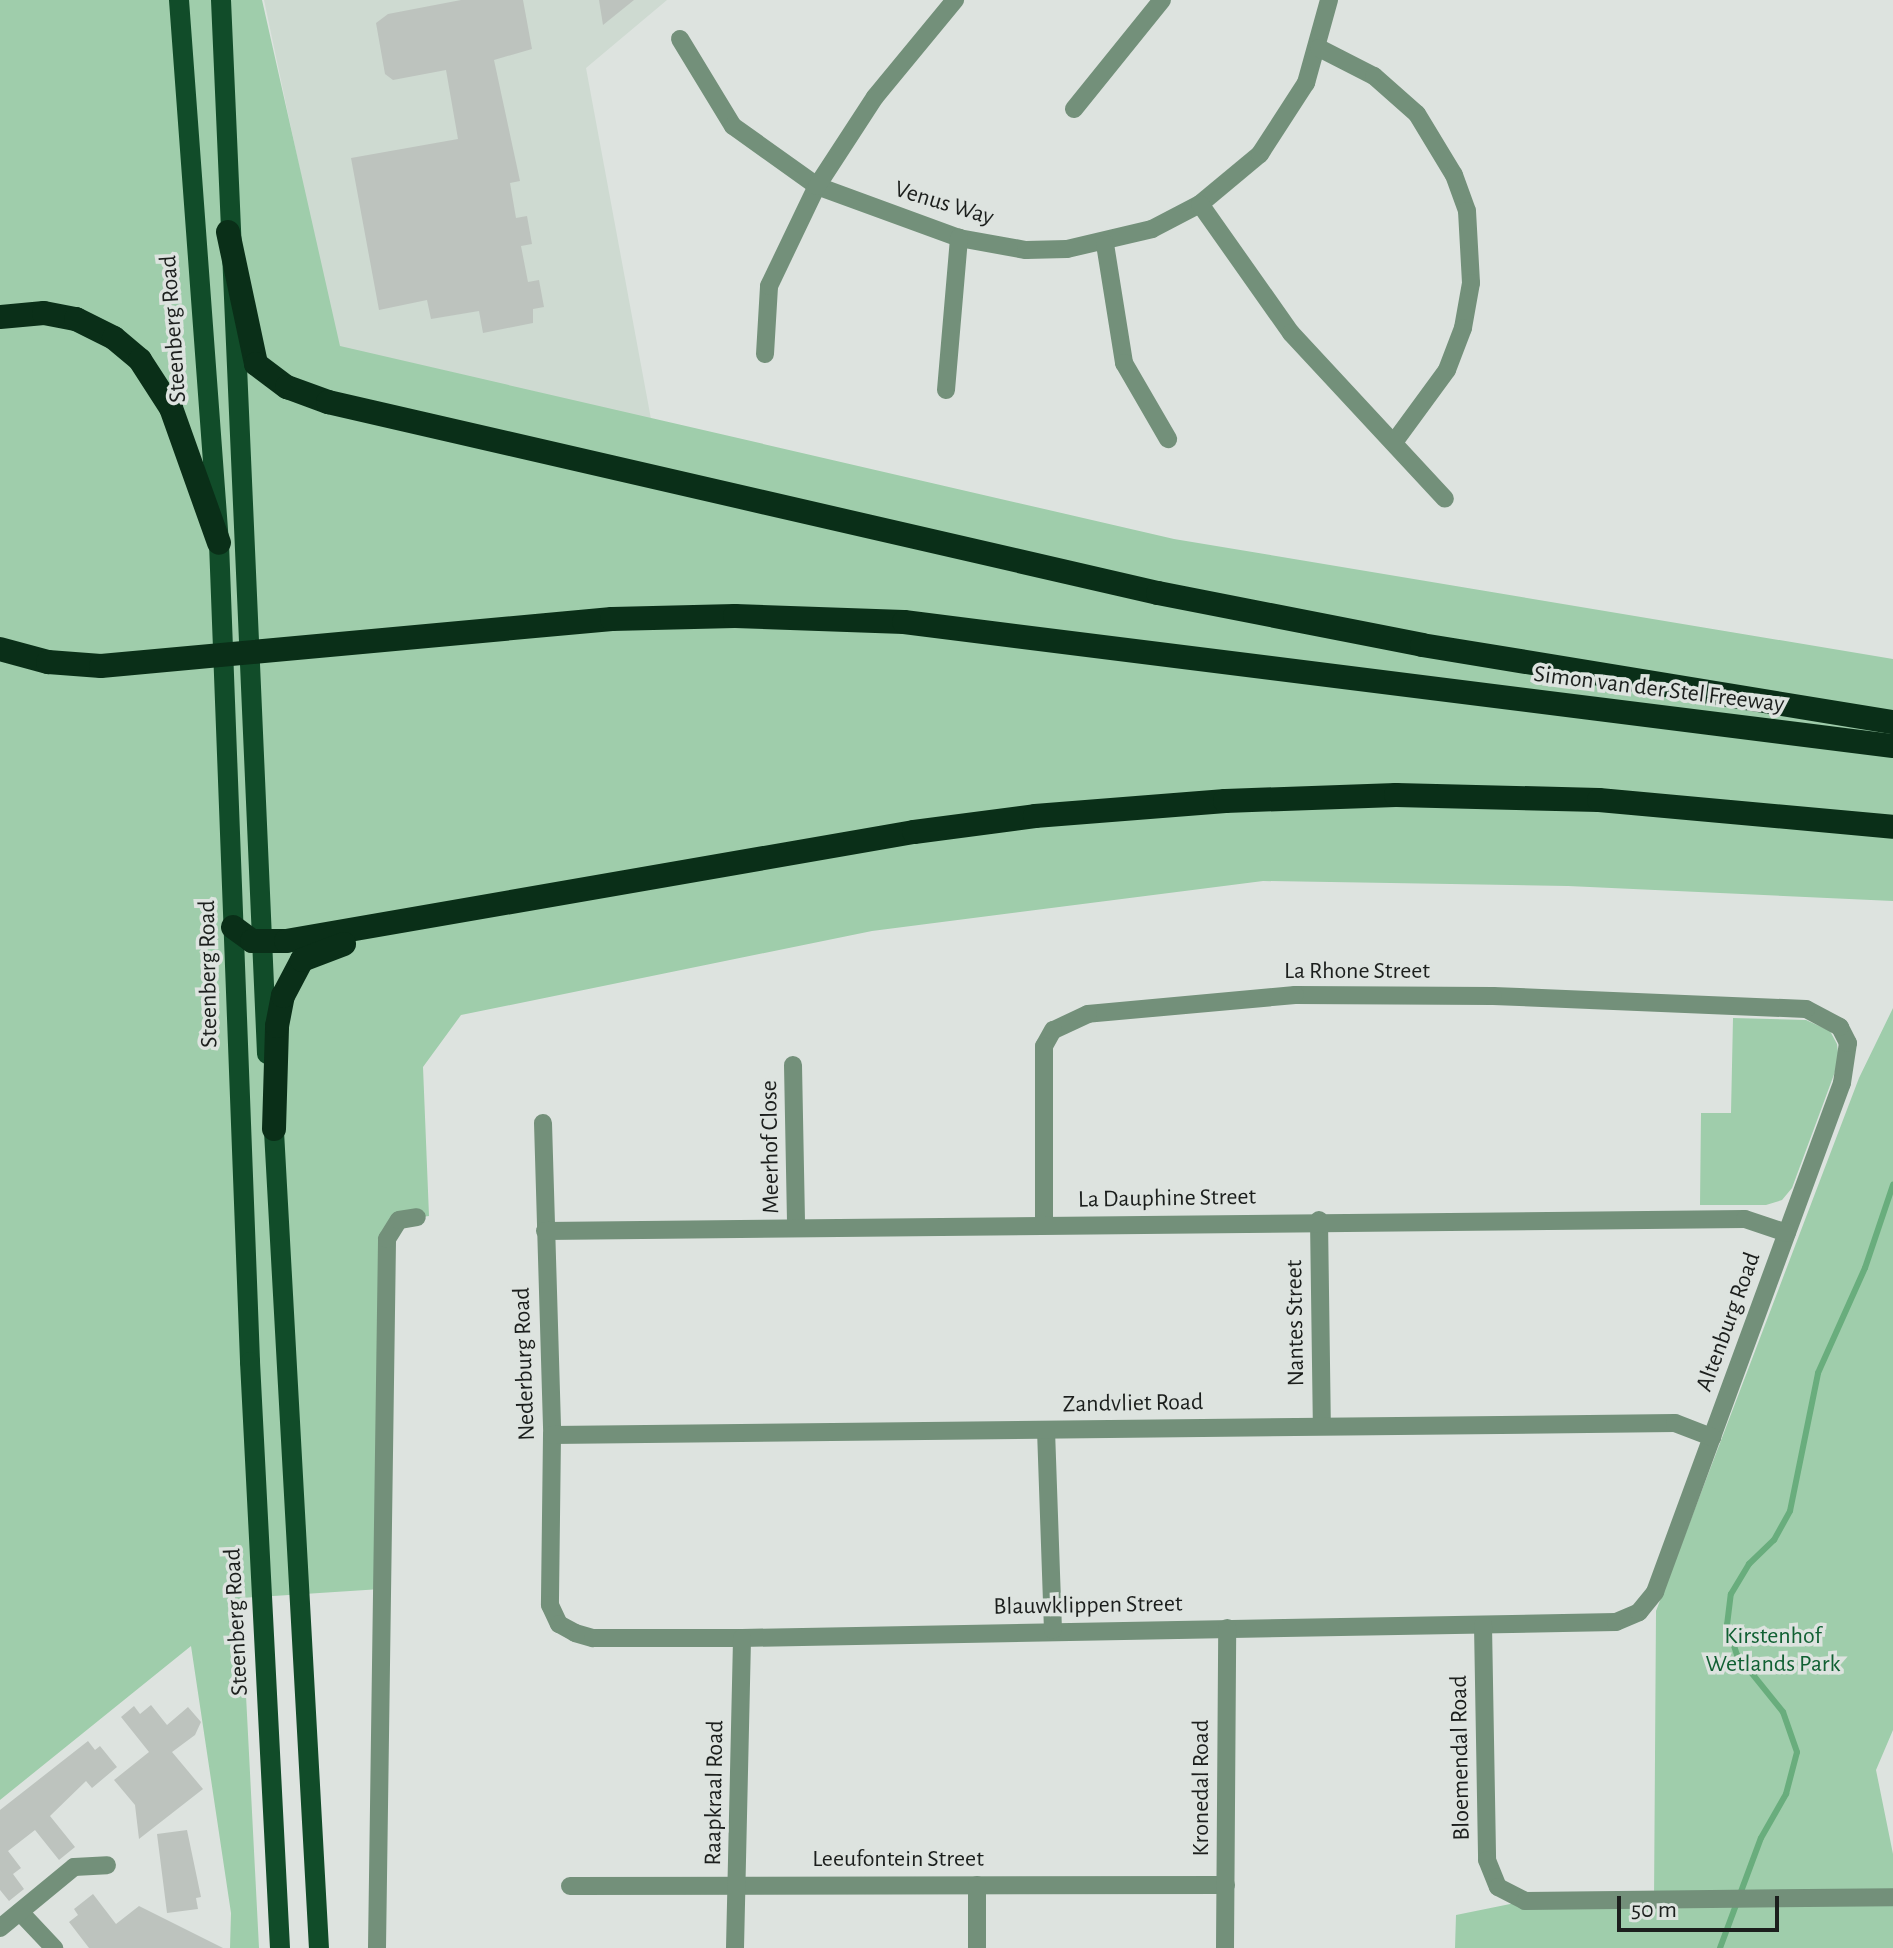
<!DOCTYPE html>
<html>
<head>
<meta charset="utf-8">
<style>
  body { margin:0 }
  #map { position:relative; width:1893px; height:1948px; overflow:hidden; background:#dde3df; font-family:"Alegreya Sans",sans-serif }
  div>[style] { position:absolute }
  .built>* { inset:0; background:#cedad1 }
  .green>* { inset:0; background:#9fcdab }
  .stream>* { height:6px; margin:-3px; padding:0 3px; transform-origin:3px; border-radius:3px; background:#69ad7d }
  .building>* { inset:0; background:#bdc3be }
  .minor>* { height:18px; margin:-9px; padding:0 9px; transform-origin:9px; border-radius:9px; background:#73907a }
  .primary>* { height:20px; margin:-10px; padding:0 10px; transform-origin:10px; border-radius:10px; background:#114c29 }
  .motorway>* { height:24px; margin:-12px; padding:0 12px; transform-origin:12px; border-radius:12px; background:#0a2f18 }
  span { translate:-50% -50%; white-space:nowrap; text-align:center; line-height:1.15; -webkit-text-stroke:7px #dde3df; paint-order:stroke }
  .street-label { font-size:24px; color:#1c1f1d }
  .park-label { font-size:24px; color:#116033 }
  .scale { position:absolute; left:1617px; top:1896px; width:162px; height:36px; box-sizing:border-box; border:4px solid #1c1f1d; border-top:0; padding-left:10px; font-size:24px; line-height:28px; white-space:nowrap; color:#1c1f1d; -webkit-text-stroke:6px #dde3df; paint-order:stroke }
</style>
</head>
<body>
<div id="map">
  <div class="built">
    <div style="clip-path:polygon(264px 0,667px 0,586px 68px,651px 419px,337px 346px)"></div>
  </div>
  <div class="green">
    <div style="clip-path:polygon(0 0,262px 0,340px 346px,1174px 539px,1893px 659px,1893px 901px,1568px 886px,1263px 881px,872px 931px,461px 1015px,423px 1067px,429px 1216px,399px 1220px,390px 1227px,381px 1589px,241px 1598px,259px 1948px,230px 1948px,231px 1913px,191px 1646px,0 1800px)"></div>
    <div style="clip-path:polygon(1893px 1008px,1893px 1730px,1876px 1770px,1893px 1854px,1893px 1948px,1455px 1948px,1456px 1915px,1525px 1901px,1654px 1902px,1656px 1611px,1859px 1078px)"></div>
    <div style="clip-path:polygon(1733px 1018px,1806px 1020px,1830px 1031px,1837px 1044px,1839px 1061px,1792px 1188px,1782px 1200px,1766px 1205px,1700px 1205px,1701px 1113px,1731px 1113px)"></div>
  </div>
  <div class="stream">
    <div style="left:1720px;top:1948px;width:117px;rotate:-69.6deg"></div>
    <div style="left:1761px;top:1838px;width:51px;rotate:-60.4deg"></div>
    <div style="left:1786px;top:1794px;width:43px;rotate:-75.3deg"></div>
    <div style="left:1797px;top:1752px;width:42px;rotate:-109.3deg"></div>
    <div style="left:1783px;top:1712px;width:73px;rotate:-128.9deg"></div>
    <div style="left:1737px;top:1655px;width:32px;rotate:-108deg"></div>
    <div style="left:1727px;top:1625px;width:31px;rotate:-83deg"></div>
    <div style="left:1731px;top:1594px;width:35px;rotate:-59deg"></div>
    <div style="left:1749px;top:1564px;width:35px;rotate:-44deg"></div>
    <div style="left:1774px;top:1540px;width:33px;rotate:-61deg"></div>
    <div style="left:1790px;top:1511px;width:141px;rotate:-78.5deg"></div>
    <div style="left:1818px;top:1373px;width:115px;rotate:-65.9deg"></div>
    <div style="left:1865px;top:1268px;width:88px;rotate:-71.4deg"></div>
  </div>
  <div class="building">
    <div style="clip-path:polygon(461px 0,523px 0,532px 49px,494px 60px,520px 181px,510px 183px,516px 218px,527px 216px,532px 244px,521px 246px,528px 282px,539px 280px,544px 307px,533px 309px,533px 323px,483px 333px,479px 311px,431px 319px,427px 300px,379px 310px,351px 158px,458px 139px,446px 70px,393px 80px,385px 74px,376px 23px,388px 14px)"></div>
    <div style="clip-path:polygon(599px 0,634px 0,603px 25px)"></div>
    <div style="clip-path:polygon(151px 1705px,167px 1725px,188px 1707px,201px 1722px,195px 1735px,172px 1752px,203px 1789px,139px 1839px,135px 1805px,114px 1780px,149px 1752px,121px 1717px,134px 1706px,140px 1714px)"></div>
    <div style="clip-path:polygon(88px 1741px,95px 1750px,100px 1746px,117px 1767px,92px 1788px,86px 1781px,50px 1816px,75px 1847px,59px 1860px,35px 1830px,8px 1851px,21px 1868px,13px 1874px,24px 1889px,9px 1901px,0 1890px,0 1810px)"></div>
    <div style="clip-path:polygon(187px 1830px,201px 1897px,196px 1898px,198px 1909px,167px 1913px,157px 1834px)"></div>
    <div style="clip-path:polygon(93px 1894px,116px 1924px,139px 1906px,223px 1948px,89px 1948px,69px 1922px,78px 1915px,74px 1909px)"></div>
  </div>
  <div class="minor">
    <div style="left:680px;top:39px;width:102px;rotate:58.7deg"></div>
    <div style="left:733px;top:126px;width:103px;rotate:35.5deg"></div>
    <div style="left:817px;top:186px;width:151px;rotate:20.1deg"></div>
    <div style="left:959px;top:238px;width:68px;rotate:10.2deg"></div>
    <div style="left:1026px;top:250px;width:41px;rotate:-1.4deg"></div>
    <div style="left:1067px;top:249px;width:87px;rotate:-13.2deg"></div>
    <div style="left:1152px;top:229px;width:54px;rotate:-27.5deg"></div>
    <div style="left:1200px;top:204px;width:78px;rotate:-39.8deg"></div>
    <div style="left:1260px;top:154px;width:85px;rotate:-57.1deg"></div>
    <div style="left:1306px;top:83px;width:86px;rotate:-74.5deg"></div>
    <div style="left:1319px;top:48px;width:62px;rotate:27deg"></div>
    <div style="left:1374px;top:76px;width:57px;rotate:41.5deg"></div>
    <div style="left:1417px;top:114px;width:71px;rotate:58.8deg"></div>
    <div style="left:1454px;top:175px;width:38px;rotate:70deg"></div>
    <div style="left:1467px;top:211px;width:72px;rotate:86.8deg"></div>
    <div style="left:1471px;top:283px;width:46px;rotate:100.1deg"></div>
    <div style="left:1463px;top:328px;width:45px;rotate:110.9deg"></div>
    <div style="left:1447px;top:370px;width:88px;rotate:126.2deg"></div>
    <div style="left:1074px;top:109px;width:140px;rotate:-51.1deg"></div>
    <div style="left:1200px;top:204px;width:158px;rotate:54.8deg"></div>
    <div style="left:1291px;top:333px;width:226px;rotate:47.1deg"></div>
    <div style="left:1105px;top:244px;width:121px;rotate:80.9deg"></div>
    <div style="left:1124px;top:363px;width:88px;rotate:59.9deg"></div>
    <div style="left:765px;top:354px;width:68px;rotate:-86.6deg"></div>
    <div style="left:769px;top:286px;width:111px;rotate:-64.4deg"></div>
    <div style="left:817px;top:186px;width:106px;rotate:-56.9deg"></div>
    <div style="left:875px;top:97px;width:126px;rotate:-50.5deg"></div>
    <div style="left:946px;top:390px;width:153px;rotate:-85.1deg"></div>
    <div style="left:793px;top:1065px;width:163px;rotate:88.9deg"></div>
    <div style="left:543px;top:1123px;width:312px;rotate:88.3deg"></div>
    <div style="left:552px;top:1435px;width:170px;rotate:90.7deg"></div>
    <div style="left:550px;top:1605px;width:21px;rotate:65deg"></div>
    <div style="left:559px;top:1624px;width:18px;rotate:29deg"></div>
    <div style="left:575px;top:1633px;width:19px;rotate:16deg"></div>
    <div style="left:593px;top:1638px;width:149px"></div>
    <div style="left:742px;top:1638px;width:874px;rotate:-1.05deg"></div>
    <div style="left:1616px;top:1622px;width:25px;rotate:-23deg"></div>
    <div style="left:1639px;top:1612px;width:26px;rotate:-51deg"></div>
    <div style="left:1655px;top:1592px;width:542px;rotate:-69.83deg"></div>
    <div style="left:1842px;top:1083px;width:40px;rotate:-81.5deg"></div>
    <div style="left:1848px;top:1043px;width:18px;rotate:-117deg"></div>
    <div style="left:1840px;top:1027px;width:38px;rotate:-152deg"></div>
    <div style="left:1806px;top:1009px;width:313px;rotate:-177.6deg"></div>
    <div style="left:1493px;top:996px;width:198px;rotate:-179.7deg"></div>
    <div style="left:1295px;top:995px;width:208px;rotate:174.8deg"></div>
    <div style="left:1088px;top:1014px;width:38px;rotate:155deg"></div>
    <div style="left:1053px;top:1030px;width:18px;rotate:119deg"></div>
    <div style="left:1044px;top:1046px;width:179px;rotate:90deg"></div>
    <div style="left:1319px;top:1220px;width:206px;rotate:89.2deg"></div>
    <div style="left:545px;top:1231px;width:1200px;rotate:-0.57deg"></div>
    <div style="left:1745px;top:1219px;width:44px;rotate:18.4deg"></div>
    <div style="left:1046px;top:1430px;width:200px;rotate:88deg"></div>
    <div style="left:552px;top:1435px;width:1123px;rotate:-0.61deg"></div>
    <div style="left:1675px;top:1423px;width:40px;rotate:21deg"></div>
    <div style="left:1483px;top:1625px;width:235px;rotate:89deg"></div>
    <div style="left:1487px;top:1860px;width:29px;rotate:68deg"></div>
    <div style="left:1498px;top:1887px;width:30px;rotate:27deg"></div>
    <div style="left:1525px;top:1901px;width:368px;rotate:-0.6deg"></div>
    <div style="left:570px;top:1886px;width:656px;rotate:-0.09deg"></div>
    <div style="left:20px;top:1912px;width:50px;rotate:46.6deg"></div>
    <div style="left:0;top:1928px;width:96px;rotate:-39.5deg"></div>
    <div style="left:74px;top:1867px;width:33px;rotate:-3deg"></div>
    <div style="left:377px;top:1948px;width:709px;rotate:-89.19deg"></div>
    <div style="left:387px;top:1239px;width:22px;rotate:-58deg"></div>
    <div style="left:399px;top:1220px;width:18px;rotate:-9deg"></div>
    <div style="left:735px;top:1948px;width:310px;rotate:-88.7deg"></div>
    <div style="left:977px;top:1948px;width:63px;rotate:-90deg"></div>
    <div style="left:1225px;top:1948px;width:320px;rotate:-89.6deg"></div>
  </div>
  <div class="primary">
    <div style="left:179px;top:0;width:544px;rotate:85.79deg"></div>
    <div style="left:219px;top:543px;width:820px;rotate:87.83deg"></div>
    <div style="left:250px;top:1362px;width:587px;rotate:87.07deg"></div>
    <div style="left:221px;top:0;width:1055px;rotate:87.5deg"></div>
    <div style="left:273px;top:1113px;width:836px;rotate:86.85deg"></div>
  </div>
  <div class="motorway">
    <div style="left:228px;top:232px;width:135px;rotate:78deg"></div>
    <div style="left:256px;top:364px;width:39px;rotate:37deg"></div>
    <div style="left:287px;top:387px;width:44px;rotate:20.1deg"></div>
    <div style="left:328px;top:402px;width:852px;rotate:12.96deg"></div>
    <div style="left:1158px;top:593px;width:269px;rotate:11.1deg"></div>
    <div style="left:1422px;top:645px;width:477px;rotate:9.3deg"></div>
    <div style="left:0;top:317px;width:44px;rotate:-5.2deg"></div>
    <div style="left:44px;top:313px;width:33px;rotate:11deg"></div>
    <div style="left:76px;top:319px;width:42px;rotate:26.6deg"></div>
    <div style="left:114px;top:338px;width:34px;rotate:40deg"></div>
    <div style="left:140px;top:360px;width:57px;rotate:57.1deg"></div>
    <div style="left:171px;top:408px;width:143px;rotate:70.4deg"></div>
    <div style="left:0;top:649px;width:50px;rotate:15.2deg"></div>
    <div style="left:48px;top:662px;width:53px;rotate:4.3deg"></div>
    <div style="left:101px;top:666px;width:513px;rotate:-5.26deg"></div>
    <div style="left:612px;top:619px;width:123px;rotate:-1.4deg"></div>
    <div style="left:735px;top:616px;width:169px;rotate:2deg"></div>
    <div style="left:904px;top:622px;width:997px;rotate:7.15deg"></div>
    <div style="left:233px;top:927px;width:24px;rotate:36deg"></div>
    <div style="left:252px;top:941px;width:34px"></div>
    <div style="left:286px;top:941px;width:637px;rotate:-9.85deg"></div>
    <div style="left:914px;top:832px;width:122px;rotate:-7.5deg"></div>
    <div style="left:1035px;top:816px;width:191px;rotate:-4.5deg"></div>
    <div style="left:1225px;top:801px;width:171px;rotate:-2deg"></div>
    <div style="left:1396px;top:795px;width:203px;rotate:1.4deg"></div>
    <div style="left:1599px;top:800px;width:295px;rotate:5.2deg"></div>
    <div style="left:274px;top:1129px;width:103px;rotate:-88.3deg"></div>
    <div style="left:277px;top:1026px;width:31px;rotate:-79deg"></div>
    <div style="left:283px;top:996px;width:41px;rotate:-62.2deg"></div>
    <div style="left:302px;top:960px;width:45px;rotate:-20.9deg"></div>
  </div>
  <div class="street-label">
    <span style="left:944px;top:204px;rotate:17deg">Venus Way</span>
    <span style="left:174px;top:329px;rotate:-94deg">Steenberg Road</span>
    <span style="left:1659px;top:690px;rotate:7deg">Simon van der Stel Freeway</span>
    <span style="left:1357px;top:972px">La Rhone Street</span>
    <span style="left:209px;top:974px;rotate:-91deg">Steenberg Road</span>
    <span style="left:771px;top:1147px;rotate:-91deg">Meerhof Close</span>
    <span style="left:1167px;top:1199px;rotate:-1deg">La Dauphine Street</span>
    <span style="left:1729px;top:1322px;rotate:-70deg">Altenburg Road</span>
    <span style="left:1296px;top:1323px;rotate:-91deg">Nantes Street</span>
    <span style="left:525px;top:1364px;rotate:-92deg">Nederburg Road</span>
    <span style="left:1133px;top:1404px;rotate:-1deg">Zandvliet Road</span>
    <span style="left:1088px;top:1606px;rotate:-1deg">Blauwklippen Street</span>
    <span style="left:237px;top:1622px;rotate:-93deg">Steenberg Road</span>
    <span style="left:1461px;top:1758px;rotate:-91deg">Bloemendal Road</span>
    <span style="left:1202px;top:1788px;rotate:-90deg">Kronedal Road</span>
    <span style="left:715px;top:1793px;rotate:-89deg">Raapkraal Road</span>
    <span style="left:898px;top:1860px">Leeufontein Street</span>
  </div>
  <div class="park-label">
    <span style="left:1773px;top:1651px">Kirstenhof<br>Wetlands Park</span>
  </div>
  <div class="scale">50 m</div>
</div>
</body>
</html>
